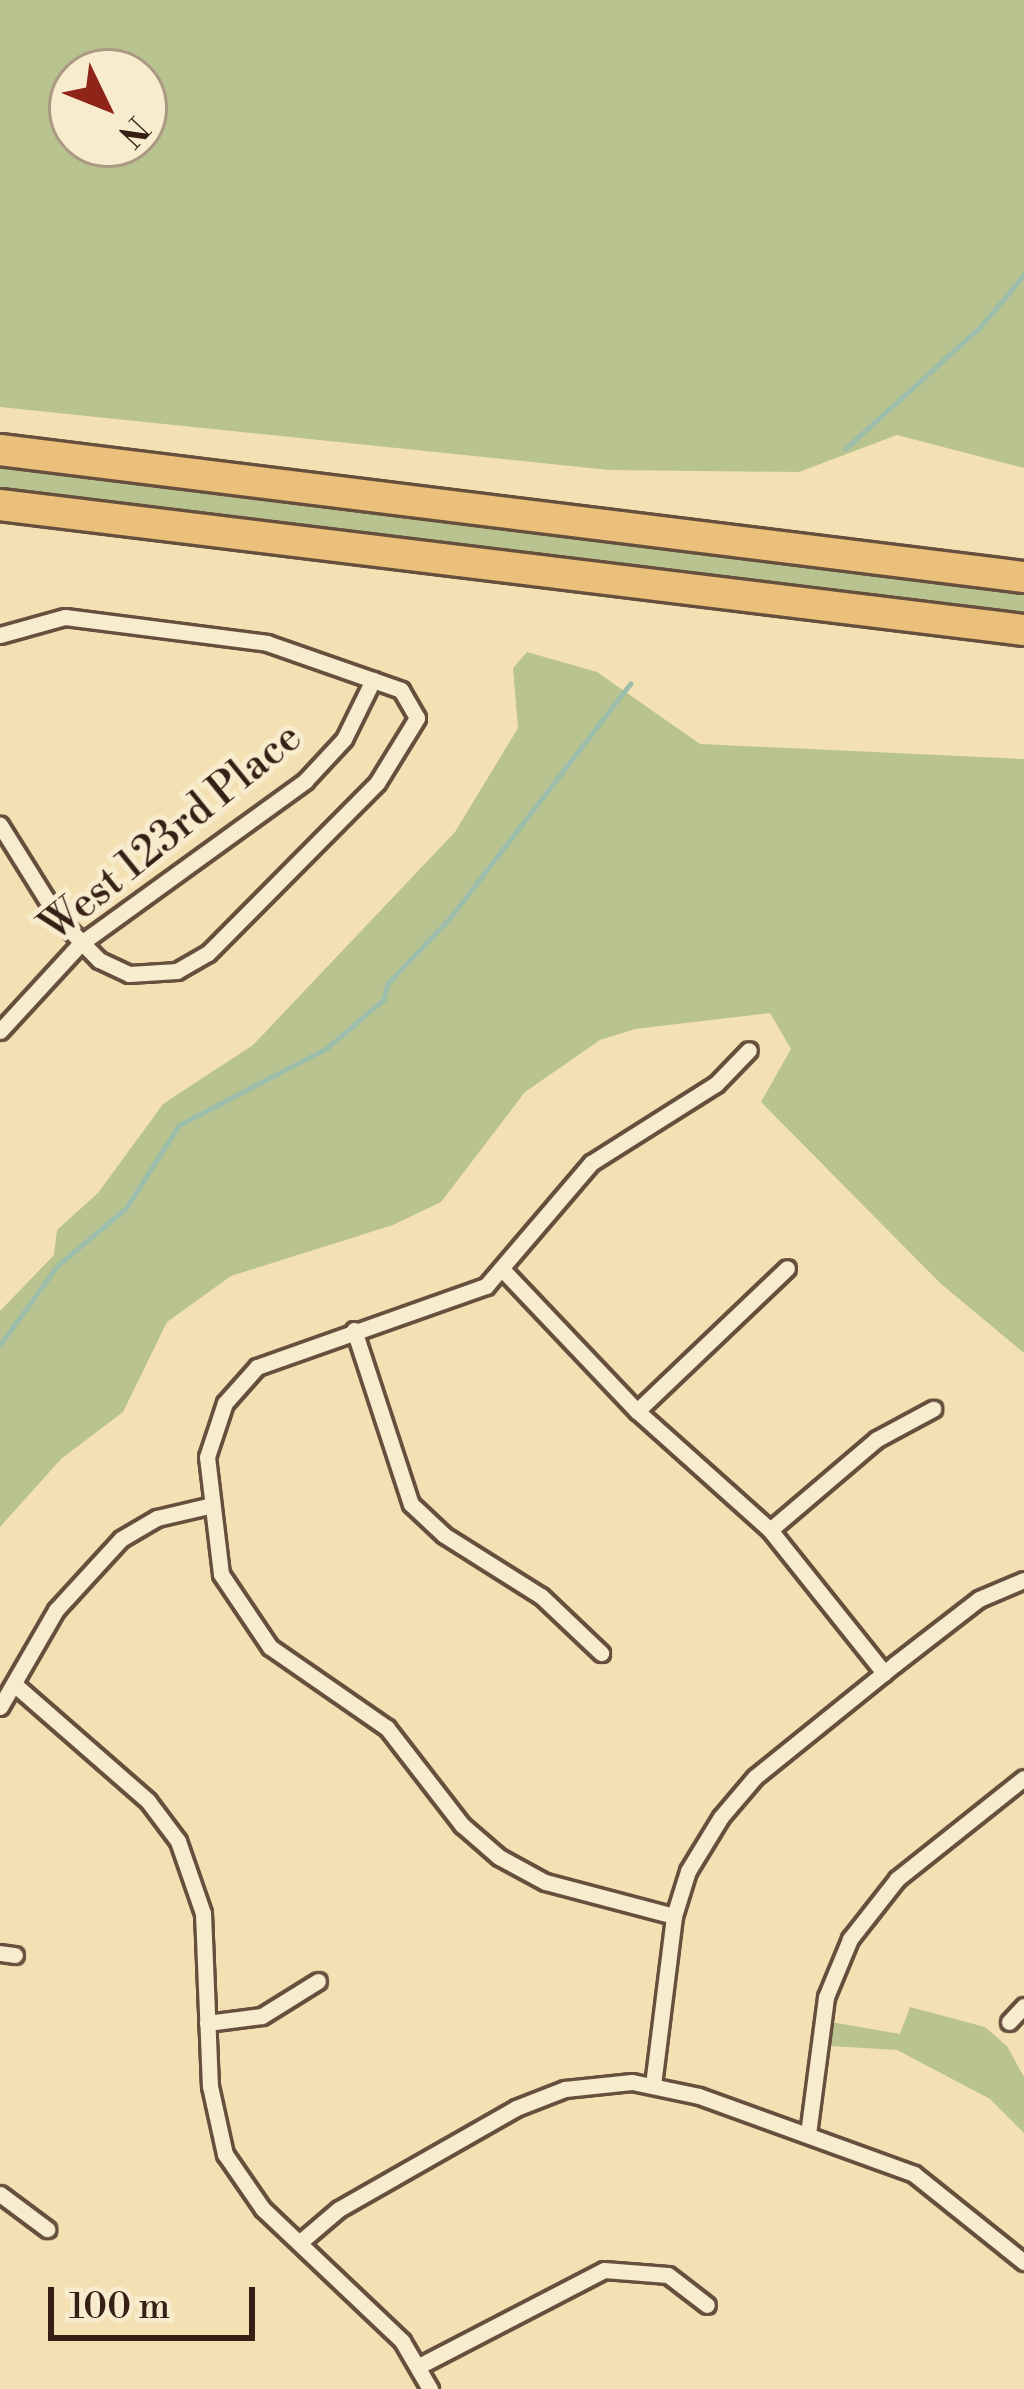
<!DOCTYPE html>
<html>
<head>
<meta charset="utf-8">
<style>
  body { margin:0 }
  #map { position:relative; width:1024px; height:2389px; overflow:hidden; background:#f4e1b3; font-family:"Libre Bodoni",serif }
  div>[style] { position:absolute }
  .green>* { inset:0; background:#b9c38f }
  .stream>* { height:4.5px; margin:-2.25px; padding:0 2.25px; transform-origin:2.25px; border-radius:2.25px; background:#9cbeab }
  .roads { filter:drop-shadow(3px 0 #66503d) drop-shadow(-3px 0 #66503d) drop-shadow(0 3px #66503d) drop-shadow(0 -3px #66503d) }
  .minor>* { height:15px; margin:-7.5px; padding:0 7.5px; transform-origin:7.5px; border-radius:7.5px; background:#f8ecce }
  .motorway>* { height:30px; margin:-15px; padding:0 15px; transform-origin:15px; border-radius:15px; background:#eac07a }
  span { translate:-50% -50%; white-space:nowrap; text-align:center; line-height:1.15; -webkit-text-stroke:10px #f8ecce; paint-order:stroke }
  .street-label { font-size:42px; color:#362016 }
  .north { position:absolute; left:48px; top:48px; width:120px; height:120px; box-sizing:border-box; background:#f8ecce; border:3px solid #aa9a84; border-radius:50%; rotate:133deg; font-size:33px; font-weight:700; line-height:48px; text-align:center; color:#362016 }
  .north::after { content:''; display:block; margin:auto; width:42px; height:54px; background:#8f2418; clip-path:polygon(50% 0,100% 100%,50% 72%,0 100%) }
  .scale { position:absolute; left:48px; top:2287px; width:207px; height:54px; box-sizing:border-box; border:6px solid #362016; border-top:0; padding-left:15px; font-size:36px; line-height:42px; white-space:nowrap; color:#362016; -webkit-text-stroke:9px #f8ecce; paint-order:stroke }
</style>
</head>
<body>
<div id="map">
  <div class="green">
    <div style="clip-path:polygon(evenodd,0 0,1024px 0,1024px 468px,897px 435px,799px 472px,609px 470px,0 407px,0 0,72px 72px,144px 72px,144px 144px,72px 144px,72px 72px)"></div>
    <div style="clip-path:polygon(0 466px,1024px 590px,1024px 616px,0 492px)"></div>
    <div style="clip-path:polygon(527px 652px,597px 672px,700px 744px,1024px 759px,1024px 1353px,940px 1283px,761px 1102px,791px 1049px,770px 1013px,635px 1029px,600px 1040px,525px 1092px,441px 1202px,393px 1225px,231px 1276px,167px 1322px,123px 1412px,61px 1459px,0 1527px,0 1311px,54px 1255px,57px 1230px,98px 1193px,163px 1104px,253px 1045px,455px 832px,518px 728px,513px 668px)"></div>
    <div style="clip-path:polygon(910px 2007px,985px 2027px,1007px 2046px,1024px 2077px,1024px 2133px,990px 2099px,897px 2050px,830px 2046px,831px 2022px,900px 2034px)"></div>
  </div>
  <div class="stream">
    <div style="left:845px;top:449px;width:183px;rotate:-42.1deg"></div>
    <div style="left:981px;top:326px;width:67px;rotate:-49.9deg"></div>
    <div style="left:0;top:1345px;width:97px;rotate:-54.2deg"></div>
    <div style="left:57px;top:1266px;width:90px;rotate:-40deg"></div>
    <div style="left:126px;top:1208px;width:98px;rotate:-57.4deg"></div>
    <div style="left:179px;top:1125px;width:167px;rotate:-27.5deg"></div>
    <div style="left:327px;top:1048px;width:74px;rotate:-40.6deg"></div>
    <div style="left:383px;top:1000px;width:18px;rotate:-74deg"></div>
    <div style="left:388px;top:983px;width:88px;rotate:-46.4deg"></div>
    <div style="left:449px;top:919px;width:297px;rotate:-52.4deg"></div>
  </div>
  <div class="roads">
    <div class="minor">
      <div style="left:0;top:635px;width:67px;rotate:-15.5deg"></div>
      <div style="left:65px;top:617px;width:204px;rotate:7.3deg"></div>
      <div style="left:267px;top:643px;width:142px;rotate:19.3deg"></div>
      <div style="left:401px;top:690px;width:32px;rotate:60deg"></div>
      <div style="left:417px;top:718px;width:76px;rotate:121.6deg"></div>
      <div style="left:377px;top:783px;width:240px;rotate:134.8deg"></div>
      <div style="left:208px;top:953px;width:36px;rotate:150deg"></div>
      <div style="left:177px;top:971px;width:48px;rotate:176.4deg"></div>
      <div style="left:129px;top:974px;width:33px;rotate:-155deg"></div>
      <div style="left:99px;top:960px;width:59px;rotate:-134.3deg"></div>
      <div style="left:58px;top:918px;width:110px;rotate:-121.9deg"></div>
      <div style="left:0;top:1031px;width:118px;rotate:-47.4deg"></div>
      <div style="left:80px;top:944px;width:278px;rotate:-35.9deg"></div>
      <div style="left:305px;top:781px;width:57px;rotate:-47.1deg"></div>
      <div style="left:344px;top:739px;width:66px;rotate:-63.8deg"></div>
      <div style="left:503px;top:1270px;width:195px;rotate:46.5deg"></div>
      <div style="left:637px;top:1411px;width:178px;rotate:41.8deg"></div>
      <div style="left:770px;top:1530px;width:183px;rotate:51.4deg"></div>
      <div style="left:354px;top:1330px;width:183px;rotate:71.9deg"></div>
      <div style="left:411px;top:1504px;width:45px;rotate:43.2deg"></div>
      <div style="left:444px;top:1535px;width:115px;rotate:32.2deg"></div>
      <div style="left:541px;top:1596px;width:83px;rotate:43.5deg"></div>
      <div style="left:637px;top:1411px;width:207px;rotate:-43.6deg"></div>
      <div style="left:770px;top:1530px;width:140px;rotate:-40.4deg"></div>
      <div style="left:877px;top:1439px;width:64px;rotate:-28.2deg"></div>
      <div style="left:14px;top:1684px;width:178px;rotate:41.1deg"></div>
      <div style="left:148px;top:1801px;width:50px;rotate:53.1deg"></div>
      <div style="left:178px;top:1841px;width:76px;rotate:70.9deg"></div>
      <div style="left:203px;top:1913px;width:173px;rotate:87.7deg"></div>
      <div style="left:210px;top:2086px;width:70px;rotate:77.6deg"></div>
      <div style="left:225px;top:2154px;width:67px;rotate:55.4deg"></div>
      <div style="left:263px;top:2209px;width:192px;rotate:43.5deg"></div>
      <div style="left:402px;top:2341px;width:56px;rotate:59.7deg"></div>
      <div style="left:0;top:1707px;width:112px;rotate:-60deg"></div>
      <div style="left:56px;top:1610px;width:96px;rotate:-47.5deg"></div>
      <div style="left:121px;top:1539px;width:42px;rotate:-30.3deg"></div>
      <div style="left:157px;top:1518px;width:52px;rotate:-13.2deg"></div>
      <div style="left:674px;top:1916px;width:133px;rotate:-165.2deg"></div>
      <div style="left:545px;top:1882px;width:52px;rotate:-151.5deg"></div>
      <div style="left:499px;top:1857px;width:49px;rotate:-139.1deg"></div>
      <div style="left:462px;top:1825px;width:123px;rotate:-127.7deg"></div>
      <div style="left:387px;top:1728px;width:142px;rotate:-145.3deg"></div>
      <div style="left:270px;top:1647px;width:88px;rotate:-123.9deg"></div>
      <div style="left:221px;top:1574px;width:118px;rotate:-96.8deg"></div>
      <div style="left:207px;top:1457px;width:57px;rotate:-71.6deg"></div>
      <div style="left:225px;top:1403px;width:48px;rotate:-48.4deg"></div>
      <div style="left:257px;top:1367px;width:243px;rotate:-19.5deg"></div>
      <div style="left:486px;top:1286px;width:162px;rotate:-49.5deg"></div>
      <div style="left:591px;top:1163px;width:148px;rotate:-32.3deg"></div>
      <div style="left:716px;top:1084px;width:47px;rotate:-45.9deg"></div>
      <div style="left:0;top:1953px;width:15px;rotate:8deg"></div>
      <div style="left:1009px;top:2022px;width:22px;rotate:-47deg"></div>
      <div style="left:207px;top:2023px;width:55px;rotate:-7.3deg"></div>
      <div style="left:262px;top:2016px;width:66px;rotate:-32deg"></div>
      <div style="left:653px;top:2085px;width:170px;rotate:-82.9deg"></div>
      <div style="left:674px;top:1916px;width:47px;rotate:-72.7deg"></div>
      <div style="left:688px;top:1871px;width:63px;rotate:-58.6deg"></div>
      <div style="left:721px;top:1817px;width:52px;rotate:-49.6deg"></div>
      <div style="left:755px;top:1777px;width:180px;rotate:-38.9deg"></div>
      <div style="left:895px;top:1664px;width:106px;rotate:-37.7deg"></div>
      <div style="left:979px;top:1599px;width:49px;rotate:-22.9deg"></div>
      <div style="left:808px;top:2134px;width:138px;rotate:-82.5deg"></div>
      <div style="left:826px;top:1997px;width:63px;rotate:-67.5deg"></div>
      <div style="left:850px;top:1939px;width:76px;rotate:-51.9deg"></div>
      <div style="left:897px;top:1879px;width:162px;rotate:-38.5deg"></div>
      <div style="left:0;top:2194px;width:59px;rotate:36.7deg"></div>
      <div style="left:299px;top:2243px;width:52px;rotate:-40.4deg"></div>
      <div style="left:339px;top:2209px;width:204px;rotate:-29.7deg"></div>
      <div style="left:516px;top:2108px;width:53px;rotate:-21.2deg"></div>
      <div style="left:565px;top:2089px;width:67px;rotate:-6deg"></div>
      <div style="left:632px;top:2082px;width:68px;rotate:11.8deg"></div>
      <div style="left:699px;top:2096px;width:229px;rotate:19.9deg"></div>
      <div style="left:914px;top:2174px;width:141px;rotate:38.7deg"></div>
      <div style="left:419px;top:2366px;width:208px;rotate:-27.4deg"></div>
      <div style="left:604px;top:2270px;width:64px;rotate:4.5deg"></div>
      <div style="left:668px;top:2275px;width:49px;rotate:37.6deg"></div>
    </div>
    <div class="motorway">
      <div style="left:0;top:450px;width:1032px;rotate:7.07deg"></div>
      <div style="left:0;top:505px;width:1032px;rotate:6.96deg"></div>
    </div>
  </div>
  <div class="street-label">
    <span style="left:172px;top:833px;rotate:-39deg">West 123rd Place</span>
  </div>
  <div class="north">N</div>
  <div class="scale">100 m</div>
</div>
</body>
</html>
